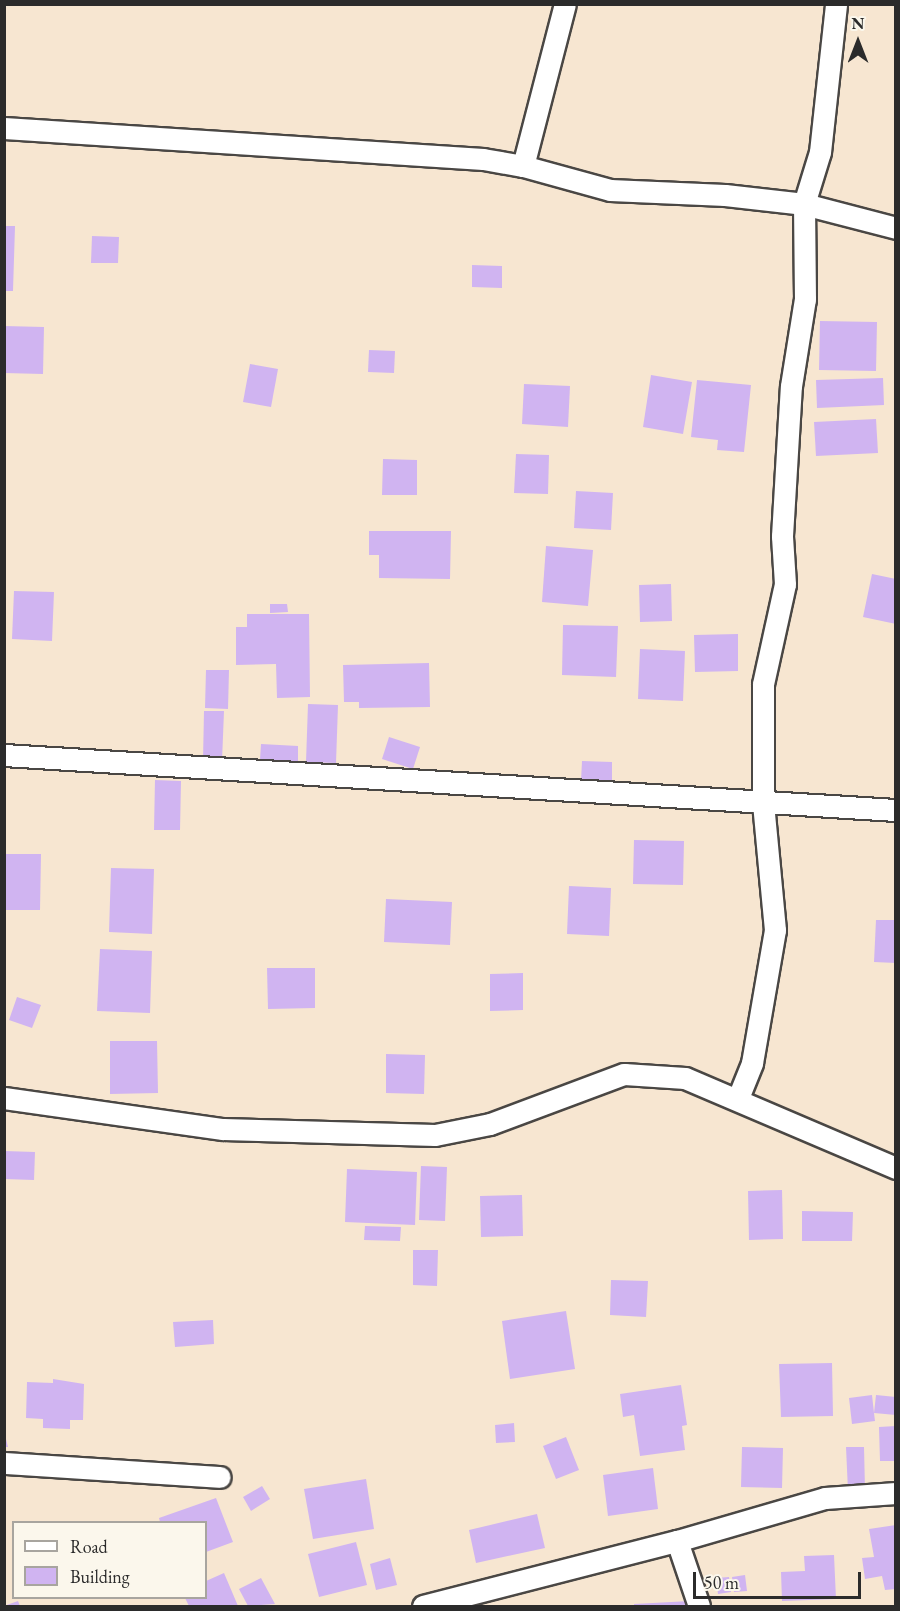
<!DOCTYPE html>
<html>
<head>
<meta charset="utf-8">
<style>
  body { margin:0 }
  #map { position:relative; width:900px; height:1611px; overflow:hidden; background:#f7e6d1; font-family:"EB Garamond",serif }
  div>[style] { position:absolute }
  .building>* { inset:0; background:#d0b4f1 }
  .roads { filter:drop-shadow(2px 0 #4a4744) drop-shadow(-2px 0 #4a4744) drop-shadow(0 2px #4a4744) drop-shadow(0 -2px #4a4744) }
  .minor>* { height:21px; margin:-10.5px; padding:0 10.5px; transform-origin:10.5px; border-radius:10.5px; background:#fff }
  span { translate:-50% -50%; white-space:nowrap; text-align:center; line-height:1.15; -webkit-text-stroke:4.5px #fbf7ec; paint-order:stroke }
  .frame { position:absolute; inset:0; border:6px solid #2b2b2b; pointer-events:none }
  .legend { position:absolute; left:12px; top:1521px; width:195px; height:78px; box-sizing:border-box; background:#fbf7ec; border:2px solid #a8a59f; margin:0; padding:8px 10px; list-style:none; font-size:18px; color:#2b2b2b }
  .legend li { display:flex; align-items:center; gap:12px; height:30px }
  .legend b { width:30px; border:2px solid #a8a59f }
  .north { position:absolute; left:828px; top:12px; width:60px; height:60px; -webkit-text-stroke:4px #fbf7ec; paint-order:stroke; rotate:0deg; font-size:16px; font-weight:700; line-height:24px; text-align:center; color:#2b2b2b }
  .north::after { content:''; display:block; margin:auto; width:21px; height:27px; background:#2b2b2b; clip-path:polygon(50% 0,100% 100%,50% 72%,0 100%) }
  .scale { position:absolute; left:693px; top:1572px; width:168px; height:27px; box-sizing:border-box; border:3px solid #2b2b2b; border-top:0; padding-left:8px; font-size:18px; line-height:21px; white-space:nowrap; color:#2b2b2b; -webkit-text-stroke:4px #fbf7ec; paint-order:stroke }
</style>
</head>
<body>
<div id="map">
  <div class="building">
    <div style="clip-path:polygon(4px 226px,15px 226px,13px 291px,4px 291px)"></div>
    <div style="clip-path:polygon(92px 236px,119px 237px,118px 263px,91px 263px)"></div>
    <div style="clip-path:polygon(472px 265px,502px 266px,502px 288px,472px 287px)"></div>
    <div style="clip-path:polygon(820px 321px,877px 322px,876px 371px,819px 370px)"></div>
    <div style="clip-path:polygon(4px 326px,44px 327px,43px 374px,4px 373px)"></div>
    <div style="clip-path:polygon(369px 350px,395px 351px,394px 373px,368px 372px)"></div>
    <div style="clip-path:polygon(250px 364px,278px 369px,271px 407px,243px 402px)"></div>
    <div style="clip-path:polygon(651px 375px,692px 382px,683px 434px,643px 427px)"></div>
    <div style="clip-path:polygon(883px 378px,884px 405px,817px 408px,816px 380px)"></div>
    <div style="clip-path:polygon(697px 380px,751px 385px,744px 452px,717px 450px,718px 440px,691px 437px)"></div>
    <div style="clip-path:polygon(524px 384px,570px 386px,568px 427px,522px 424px)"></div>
    <div style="clip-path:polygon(876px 419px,878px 453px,816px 456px,814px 422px)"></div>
    <div style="clip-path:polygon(516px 454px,549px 455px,548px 494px,514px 493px)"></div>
    <div style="clip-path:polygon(383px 459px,417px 460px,417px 495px,382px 495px)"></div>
    <div style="clip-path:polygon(576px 491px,613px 493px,611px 530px,574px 528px)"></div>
    <div style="clip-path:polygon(369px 531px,451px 531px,450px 579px,379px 578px,379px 555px,369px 555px)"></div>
    <div style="clip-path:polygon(546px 546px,593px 550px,588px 606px,542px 602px)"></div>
    <div style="clip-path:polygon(872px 574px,896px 579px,896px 624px,863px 617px)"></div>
    <div style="clip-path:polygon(671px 584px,672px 621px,640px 622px,639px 585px)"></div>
    <div style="clip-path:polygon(14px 591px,54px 592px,52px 641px,12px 639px)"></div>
    <div style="clip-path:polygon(270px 604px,287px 604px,288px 612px,270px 613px)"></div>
    <div style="clip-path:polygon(247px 614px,309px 614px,310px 697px,277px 698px,276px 664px,236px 665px,236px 627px,247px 627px)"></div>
    <div style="clip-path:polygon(563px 625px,618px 626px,616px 677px,562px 675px)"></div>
    <div style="clip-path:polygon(738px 634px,738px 671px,695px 672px,694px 635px)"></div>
    <div style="clip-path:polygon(640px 649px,685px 651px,683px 701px,638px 699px)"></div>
    <div style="clip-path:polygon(429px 663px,430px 707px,359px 708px,359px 702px,344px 702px,343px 665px)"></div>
    <div style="clip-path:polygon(206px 670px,229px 670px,228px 709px,205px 708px)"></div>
    <div style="clip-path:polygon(308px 704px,338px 705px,336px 763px,306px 762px)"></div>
    <div style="clip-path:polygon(204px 711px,224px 711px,222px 761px,203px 761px)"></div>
    <div style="clip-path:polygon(389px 737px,420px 747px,413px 769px,382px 759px)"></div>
    <div style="clip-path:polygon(261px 744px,298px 746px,298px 762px,260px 760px)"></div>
    <div style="clip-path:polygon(582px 761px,612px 762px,612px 781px,581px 781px)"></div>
    <div style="clip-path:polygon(155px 780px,181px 781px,180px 830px,154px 830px)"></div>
    <div style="clip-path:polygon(634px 840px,684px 841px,683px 885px,633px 884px)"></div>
    <div style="clip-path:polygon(4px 854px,41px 854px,40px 910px,4px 910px)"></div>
    <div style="clip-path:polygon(111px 868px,154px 869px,152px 934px,109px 932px)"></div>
    <div style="clip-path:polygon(569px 886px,611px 888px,609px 936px,567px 934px)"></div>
    <div style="clip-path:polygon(386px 899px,452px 902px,450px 945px,384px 942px)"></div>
    <div style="clip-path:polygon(876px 920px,896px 920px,896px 963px,874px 962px)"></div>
    <div style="clip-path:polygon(100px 949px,152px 951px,150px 1013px,97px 1011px)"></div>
    <div style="clip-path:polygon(267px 968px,315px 968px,315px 1008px,268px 1009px)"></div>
    <div style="clip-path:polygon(523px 973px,523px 1010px,490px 1011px,490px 974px)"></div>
    <div style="clip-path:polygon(17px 997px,41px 1005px,32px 1028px,9px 1020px)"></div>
    <div style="clip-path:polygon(110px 1041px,157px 1041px,158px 1093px,110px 1094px)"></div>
    <div style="clip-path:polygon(386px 1054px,425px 1055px,424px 1094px,386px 1093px)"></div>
    <div style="clip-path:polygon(4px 1151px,35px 1152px,34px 1180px,4px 1179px)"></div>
    <div style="clip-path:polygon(421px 1166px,447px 1167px,445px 1221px,419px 1220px)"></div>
    <div style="clip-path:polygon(347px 1169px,417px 1172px,415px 1225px,345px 1222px)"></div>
    <div style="clip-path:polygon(782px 1190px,783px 1239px,749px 1240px,748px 1191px)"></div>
    <div style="clip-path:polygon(522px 1195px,523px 1236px,481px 1237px,480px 1196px)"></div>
    <div style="clip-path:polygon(802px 1211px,853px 1212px,852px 1241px,802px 1241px)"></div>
    <div style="clip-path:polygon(365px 1226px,401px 1227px,400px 1241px,364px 1240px)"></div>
    <div style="clip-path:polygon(413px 1250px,438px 1250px,437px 1286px,413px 1285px)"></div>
    <div style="clip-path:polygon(611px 1280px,648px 1281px,646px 1317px,610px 1315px)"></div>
    <div style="clip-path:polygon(566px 1311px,575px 1369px,510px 1379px,502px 1321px)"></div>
    <div style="clip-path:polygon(213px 1320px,214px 1344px,175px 1347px,173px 1322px)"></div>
    <div style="clip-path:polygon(832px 1363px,833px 1416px,781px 1417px,779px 1364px)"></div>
    <div style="clip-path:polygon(53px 1379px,84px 1384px,83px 1420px,70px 1420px,70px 1429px,43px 1428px,43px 1419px,26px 1418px,27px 1382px,53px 1383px)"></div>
    <div style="clip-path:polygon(681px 1385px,687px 1425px,682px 1426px,685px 1450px,640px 1456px,634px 1415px,623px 1417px,620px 1394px)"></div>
    <div style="clip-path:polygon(872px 1395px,874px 1413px,876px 1395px,896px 1397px,896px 1415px,874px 1413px,875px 1421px,852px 1424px,849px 1398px)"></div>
    <div style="clip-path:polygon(514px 1423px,515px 1442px,496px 1443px,495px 1425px)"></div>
    <div style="clip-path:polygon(896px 1426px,896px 1461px,880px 1461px,879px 1427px)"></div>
    <div style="clip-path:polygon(4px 1431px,8px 1447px,4px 1447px)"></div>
    <div style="clip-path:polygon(566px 1437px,579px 1470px,556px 1479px,543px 1446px)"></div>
    <div style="clip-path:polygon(742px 1447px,783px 1448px,782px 1488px,741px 1487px)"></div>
    <div style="clip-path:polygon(846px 1447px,864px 1447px,865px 1490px,848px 1491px)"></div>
    <div style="clip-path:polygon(653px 1468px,658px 1509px,608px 1516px,603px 1475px)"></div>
    <div style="clip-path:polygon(366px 1479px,374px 1529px,313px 1539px,304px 1489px)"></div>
    <div style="clip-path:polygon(262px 1486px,270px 1499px,251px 1511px,243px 1497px)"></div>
    <div style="clip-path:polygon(216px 1498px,233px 1542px,206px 1552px,206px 1522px,160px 1522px,159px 1518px)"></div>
    <div style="clip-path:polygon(537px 1514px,545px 1548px,476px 1563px,469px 1530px)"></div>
    <div style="clip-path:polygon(896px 1525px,896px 1589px,885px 1590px,882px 1576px,865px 1579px,862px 1558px,874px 1557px,869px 1529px)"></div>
    <div style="clip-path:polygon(356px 1542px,367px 1585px,319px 1597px,308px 1554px)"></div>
    <div style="clip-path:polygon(834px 1555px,836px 1599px,782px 1601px,781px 1572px,805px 1571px,804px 1556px)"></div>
    <div style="clip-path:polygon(390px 1558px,397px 1585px,376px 1590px,370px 1564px)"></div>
    <div style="clip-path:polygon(224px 1573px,238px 1606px,189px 1606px,185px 1598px,206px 1598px,206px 1581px)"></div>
    <div style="clip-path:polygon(745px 1575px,747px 1591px,734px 1592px,732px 1577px)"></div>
    <div style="clip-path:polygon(729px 1577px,731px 1592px,718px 1594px,716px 1578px)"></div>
    <div style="clip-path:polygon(261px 1578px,275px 1604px,248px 1606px,239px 1589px)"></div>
    <div style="clip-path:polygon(18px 1601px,20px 1606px,4px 1606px)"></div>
    <div style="clip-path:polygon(690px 1601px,691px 1606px,634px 1606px,634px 1604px)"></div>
  </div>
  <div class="roads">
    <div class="minor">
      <div style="left:4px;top:128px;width:480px;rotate:3.7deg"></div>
      <div style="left:483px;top:159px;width:41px;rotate:9.9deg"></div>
      <div style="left:523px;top:166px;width:167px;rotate:-75.5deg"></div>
      <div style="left:523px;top:166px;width:90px;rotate:15.4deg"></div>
      <div style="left:610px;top:190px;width:115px;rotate:2.5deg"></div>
      <div style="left:725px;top:195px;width:80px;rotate:6.5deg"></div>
      <div style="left:804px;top:204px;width:95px;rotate:14.6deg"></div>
      <div style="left:4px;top:755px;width:894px;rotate:3.53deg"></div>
      <div style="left:4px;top:1098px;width:221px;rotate:8.1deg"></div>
      <div style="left:223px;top:1129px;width:212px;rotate:1.6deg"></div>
      <div style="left:435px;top:1135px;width:56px;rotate:-11.3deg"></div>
      <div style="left:490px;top:1124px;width:143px;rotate:-20.5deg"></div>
      <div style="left:624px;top:1074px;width:61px;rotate:3.8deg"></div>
      <div style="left:685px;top:1078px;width:229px;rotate:23.1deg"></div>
      <div style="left:738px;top:1098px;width:38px;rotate:-68deg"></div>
      <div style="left:752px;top:1063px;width:135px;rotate:-80.2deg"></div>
      <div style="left:775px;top:930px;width:128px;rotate:-95.4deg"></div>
      <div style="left:763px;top:803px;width:119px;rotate:-90deg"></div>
      <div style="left:763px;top:684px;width:102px;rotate:-77.6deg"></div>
      <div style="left:785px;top:584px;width:48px;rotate:-93.6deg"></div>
      <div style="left:782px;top:536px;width:150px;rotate:-86.6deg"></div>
      <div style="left:791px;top:386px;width:88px;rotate:-80.9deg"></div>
      <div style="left:805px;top:299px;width:95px;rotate:-90.6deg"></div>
      <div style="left:804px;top:204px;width:54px;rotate:-72.9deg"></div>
      <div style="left:820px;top:152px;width:149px;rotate:-83.8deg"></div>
      <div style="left:4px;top:1463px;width:216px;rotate:3.7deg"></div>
      <div style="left:677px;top:1541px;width:69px;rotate:71.3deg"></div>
      <div style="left:423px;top:1606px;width:262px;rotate:-14.4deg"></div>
      <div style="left:677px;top:1541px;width:154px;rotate:-16.2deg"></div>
      <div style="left:825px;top:1498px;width:71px;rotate:-4deg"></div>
    </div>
  </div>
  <div class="frame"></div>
  <ul class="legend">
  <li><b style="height:8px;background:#fff"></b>Road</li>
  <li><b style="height:16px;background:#d0b4f1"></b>Building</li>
  </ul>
  <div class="north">N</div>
  <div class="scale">50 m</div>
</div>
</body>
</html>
